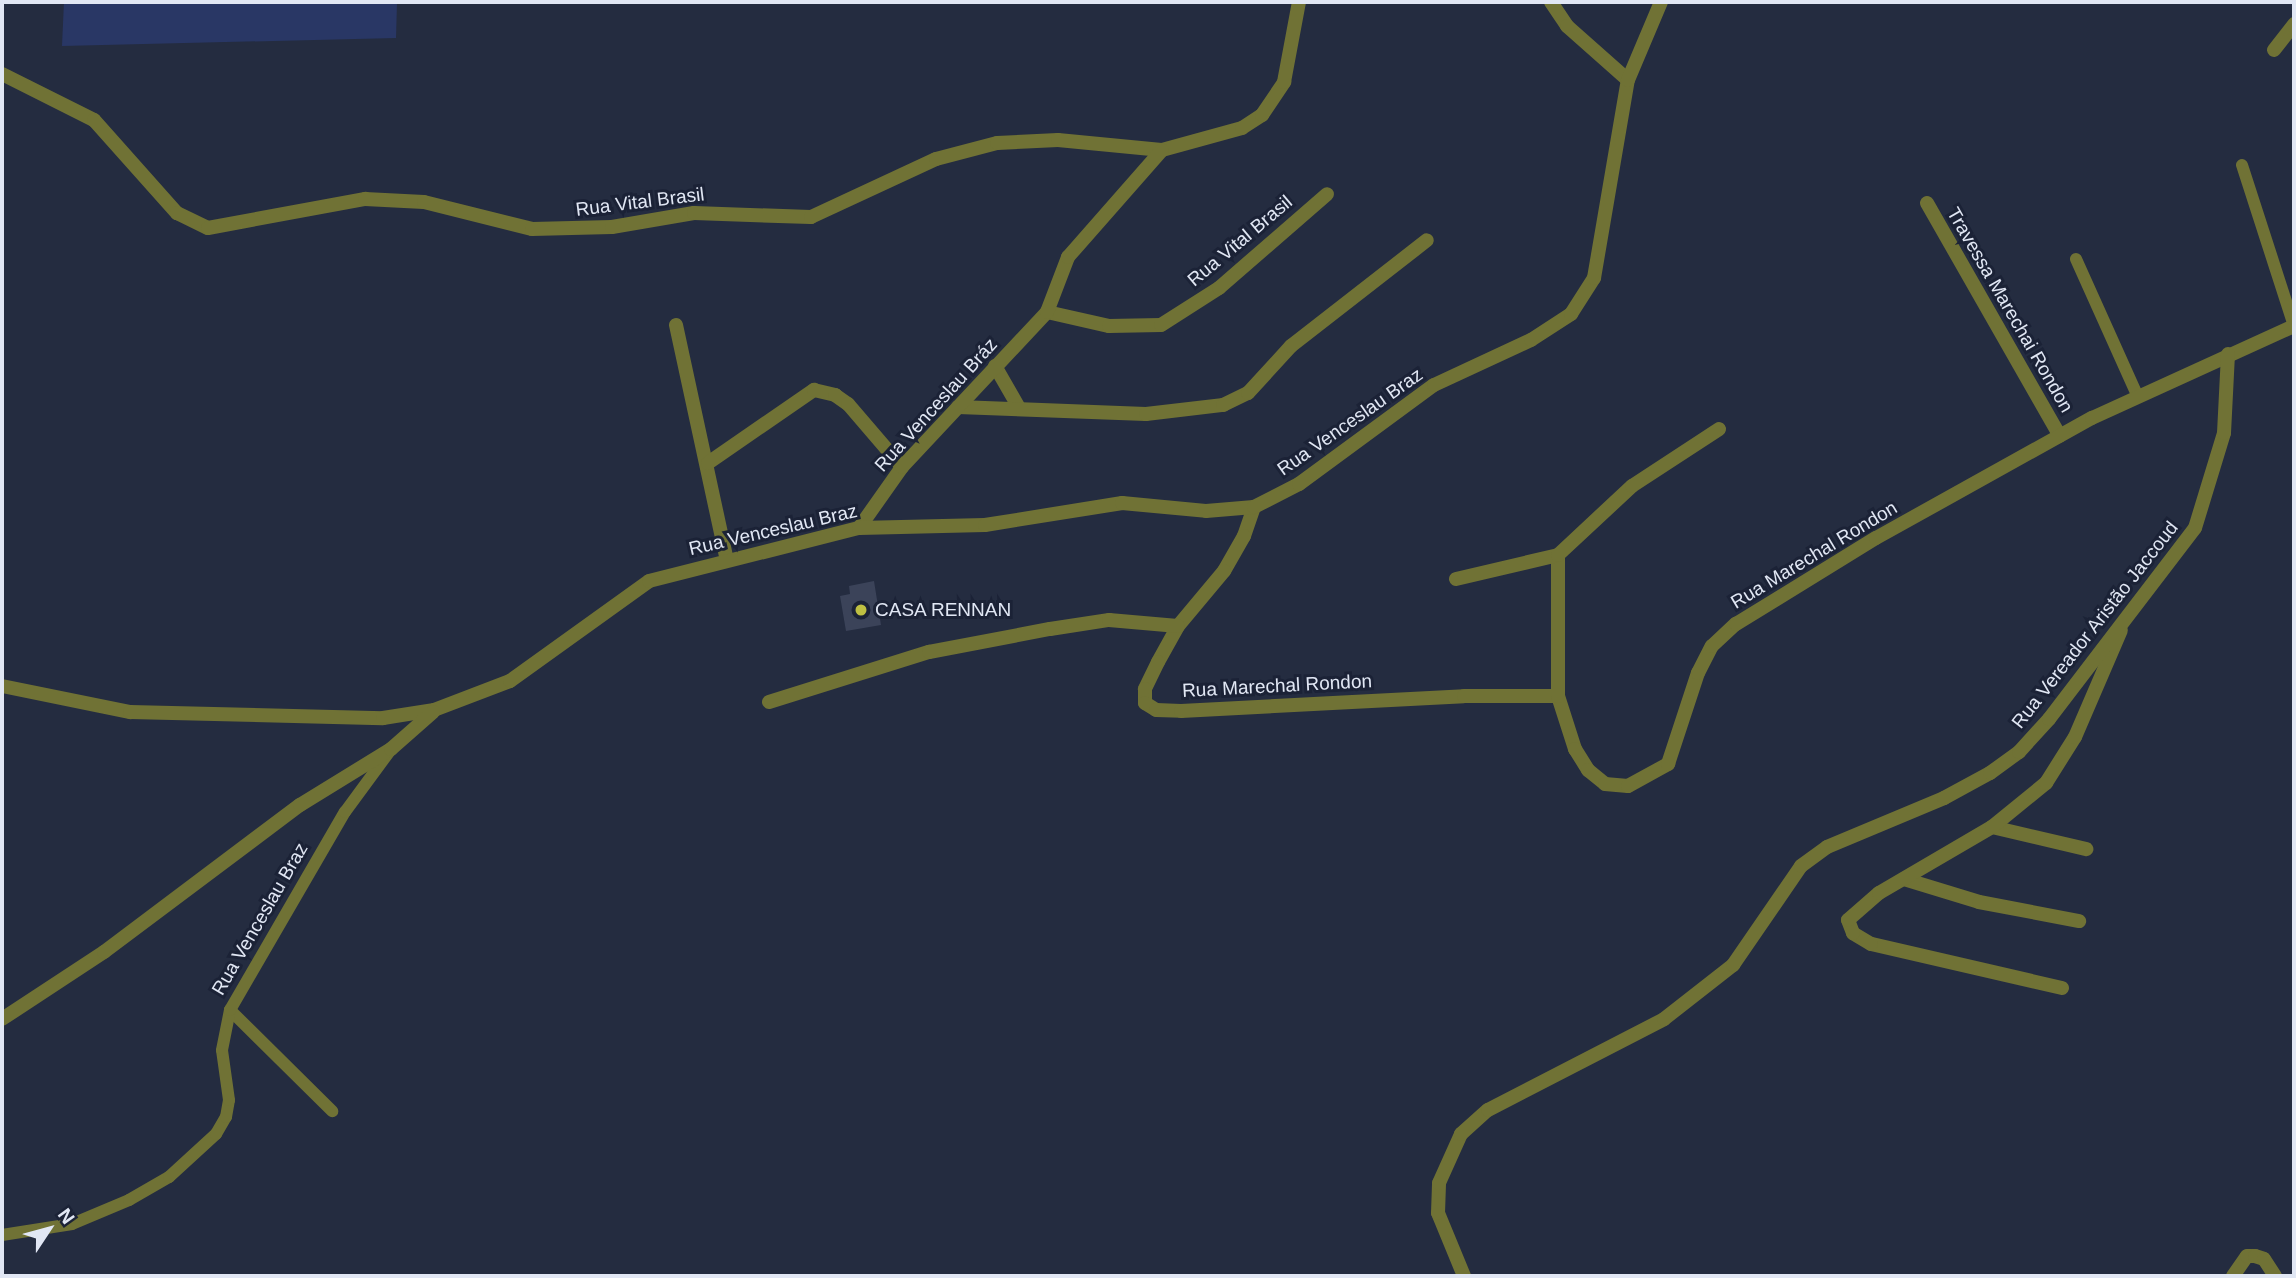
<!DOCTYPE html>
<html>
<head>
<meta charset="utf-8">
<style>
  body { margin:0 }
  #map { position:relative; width:2296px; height:1278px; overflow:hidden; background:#242c40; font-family:Arial,sans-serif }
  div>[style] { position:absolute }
  .green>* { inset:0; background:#293765 }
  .building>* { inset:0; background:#3b4359 }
  .lane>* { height:12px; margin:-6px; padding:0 6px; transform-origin:6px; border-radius:6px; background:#707235 }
  .street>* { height:14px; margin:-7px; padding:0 7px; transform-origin:7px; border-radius:7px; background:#707235 }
  .dots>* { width:19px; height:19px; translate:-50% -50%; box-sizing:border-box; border:4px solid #1b2236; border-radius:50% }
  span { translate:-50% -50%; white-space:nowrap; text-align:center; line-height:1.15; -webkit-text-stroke:6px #1b2236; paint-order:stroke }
  .street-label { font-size:19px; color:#e1e7f4 }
  .poi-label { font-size:19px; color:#e1e7f4 }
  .left { translate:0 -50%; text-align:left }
  .frame { position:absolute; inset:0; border:4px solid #e1e7f4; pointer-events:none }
  .north { position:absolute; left:14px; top:1194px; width:70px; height:70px; -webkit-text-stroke:5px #1b2236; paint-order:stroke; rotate:54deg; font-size:19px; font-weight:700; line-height:28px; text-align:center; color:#e1e7f4 }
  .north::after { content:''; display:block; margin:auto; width:24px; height:32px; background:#e1e7f4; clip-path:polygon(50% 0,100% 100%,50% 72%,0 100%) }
</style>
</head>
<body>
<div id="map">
  <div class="green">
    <div style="clip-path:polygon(64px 2px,397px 2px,396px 38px,62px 46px)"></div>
  </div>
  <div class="building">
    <div style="clip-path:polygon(874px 581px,881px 625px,846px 631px,840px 596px,850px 594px,849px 586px)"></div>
  </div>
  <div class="lane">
    <div style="left:2242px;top:165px;width:169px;rotate:72.1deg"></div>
    <div style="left:2076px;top:259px;width:151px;rotate:65.8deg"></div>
    <div style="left:230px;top:1010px;width:144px;rotate:44.7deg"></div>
    <div style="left:2px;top:1235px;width:71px;rotate:-8.9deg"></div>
    <div style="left:72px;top:1224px;width:62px;rotate:-22.8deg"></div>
    <div style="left:129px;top:1200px;width:46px;rotate:-29.9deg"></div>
    <div style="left:169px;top:1177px;width:64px;rotate:-42.5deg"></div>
    <div style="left:216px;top:1134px;width:20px;rotate:-60deg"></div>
    <div style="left:226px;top:1117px;width:17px;rotate:-80deg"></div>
    <div style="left:229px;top:1100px;width:50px;rotate:-98deg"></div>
    <div style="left:222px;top:1050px;width:41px;rotate:-78.7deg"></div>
    <div style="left:230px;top:1010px;width:229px;rotate:-59.9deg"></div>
    <div style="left:345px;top:812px;width:74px;rotate:-53.7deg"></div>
  </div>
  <div class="street">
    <div style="left:1551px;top:2px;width:29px;rotate:56deg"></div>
    <div style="left:1567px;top:26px;width:81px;rotate:41.5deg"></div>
    <div style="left:2274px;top:50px;width:33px;rotate:-52deg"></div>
    <div style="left:2px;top:74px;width:103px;rotate:26.6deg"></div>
    <div style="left:94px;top:120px;width:125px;rotate:48.3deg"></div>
    <div style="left:177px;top:213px;width:34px;rotate:26deg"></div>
    <div style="left:208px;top:228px;width:160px;rotate:-10.5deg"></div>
    <div style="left:365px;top:199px;width:59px;rotate:2.9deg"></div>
    <div style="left:424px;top:202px;width:111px;rotate:14deg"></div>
    <div style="left:532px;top:229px;width:80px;rotate:-1.4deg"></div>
    <div style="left:612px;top:227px;width:83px;rotate:-9.7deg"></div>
    <div style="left:694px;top:213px;width:117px;rotate:2deg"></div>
    <div style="left:811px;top:217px;width:138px;rotate:-24.9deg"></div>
    <div style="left:936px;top:159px;width:63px;rotate:-14.7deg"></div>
    <div style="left:997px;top:143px;width:61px;rotate:-2.8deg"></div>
    <div style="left:1058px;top:140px;width:104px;rotate:5.5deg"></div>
    <div style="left:1162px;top:150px;width:83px;rotate:-15.4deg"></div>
    <div style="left:1242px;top:128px;width:24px;rotate:-33deg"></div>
    <div style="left:1262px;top:115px;width:40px;rotate:-56deg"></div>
    <div style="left:1284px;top:82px;width:81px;rotate:-79.4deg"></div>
    <div style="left:1927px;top:203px;width:268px;rotate:60.3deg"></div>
    <div style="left:1047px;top:312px;width:64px;rotate:12.7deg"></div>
    <div style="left:1109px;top:326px;width:52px;rotate:-1.1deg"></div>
    <div style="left:1161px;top:325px;width:69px;rotate:-32.5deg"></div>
    <div style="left:1219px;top:288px;width:143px;rotate:-41deg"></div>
    <div style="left:676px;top:325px;width:240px;rotate:77.8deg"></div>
    <div style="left:995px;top:366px;width:46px;rotate:60.1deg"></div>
    <div style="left:958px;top:407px;width:188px;rotate:2.1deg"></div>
    <div style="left:1146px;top:414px;width:78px;rotate:-6.7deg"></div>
    <div style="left:1223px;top:405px;width:28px;rotate:-26deg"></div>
    <div style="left:1248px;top:393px;width:64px;rotate:-47.5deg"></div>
    <div style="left:1291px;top:346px;width:172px;rotate:-37.9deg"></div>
    <div style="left:708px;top:463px;width:129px;rotate:-34.6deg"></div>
    <div style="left:814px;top:390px;width:22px;rotate:13deg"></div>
    <div style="left:835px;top:395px;width:16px;rotate:35deg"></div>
    <div style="left:848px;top:404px;width:83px;rotate:49.4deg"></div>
    <div style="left:1254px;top:507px;width:31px;rotate:109deg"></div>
    <div style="left:1244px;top:536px;width:40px;rotate:119.7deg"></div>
    <div style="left:1224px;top:571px;width:72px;rotate:129.9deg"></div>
    <div style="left:1178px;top:626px;width:41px;rotate:119.1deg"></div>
    <div style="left:1158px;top:662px;width:30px;rotate:116deg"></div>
    <div style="left:1145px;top:689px;width:14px;rotate:90deg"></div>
    <div style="left:1145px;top:703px;width:13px;rotate:32deg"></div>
    <div style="left:1156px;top:710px;width:25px;rotate:2deg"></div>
    <div style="left:1181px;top:711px;width:283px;rotate:-3deg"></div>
    <div style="left:1464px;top:696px;width:94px"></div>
    <div style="left:1558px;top:696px;width:56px;rotate:72.2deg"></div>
    <div style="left:1575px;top:749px;width:25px;rotate:58deg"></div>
    <div style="left:1588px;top:770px;width:22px;rotate:39deg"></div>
    <div style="left:1605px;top:784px;width:23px;rotate:5deg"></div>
    <div style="left:1628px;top:786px;width:46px;rotate:-28.8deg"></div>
    <div style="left:1668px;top:764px;width:96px;rotate:-71.8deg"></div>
    <div style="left:1698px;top:673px;width:30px;rotate:-63deg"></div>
    <div style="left:1712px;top:646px;width:33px;rotate:-43deg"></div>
    <div style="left:1736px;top:624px;width:164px;rotate:-31.6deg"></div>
    <div style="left:1876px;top:538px;width:247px;rotate:-29.1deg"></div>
    <div style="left:2092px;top:418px;width:222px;rotate:-24.5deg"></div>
    <div style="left:859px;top:528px;width:75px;rotate:-54.8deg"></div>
    <div style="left:902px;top:467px;width:212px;rotate:-46.9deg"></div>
    <div style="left:1047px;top:312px;width:59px;rotate:-69.1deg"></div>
    <div style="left:1068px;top:257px;width:142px;rotate:-48.7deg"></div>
    <div style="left:1558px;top:555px;width:141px;rotate:90deg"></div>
    <div style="left:1456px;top:579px;width:105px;rotate:-13.2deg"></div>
    <div style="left:1558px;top:555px;width:101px;rotate:-43deg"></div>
    <div style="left:1632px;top:486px;width:104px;rotate:-33.2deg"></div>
    <div style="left:2px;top:686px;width:131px;rotate:11.5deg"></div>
    <div style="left:130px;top:712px;width:253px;rotate:1.4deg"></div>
    <div style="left:383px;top:718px;width:52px;rotate:-8.9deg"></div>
    <div style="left:434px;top:710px;width:81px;rotate:-20.9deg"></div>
    <div style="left:510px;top:681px;width:171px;rotate:-35.7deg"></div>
    <div style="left:649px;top:581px;width:217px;rotate:-14.2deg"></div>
    <div style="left:859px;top:528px;width:126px;rotate:-1.4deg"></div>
    <div style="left:985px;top:525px;width:139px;rotate:-9.1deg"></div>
    <div style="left:1122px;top:503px;width:84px;rotate:5.4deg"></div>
    <div style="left:1206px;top:511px;width:48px;rotate:-4.8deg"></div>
    <div style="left:1254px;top:507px;width:51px;rotate:-27.1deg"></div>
    <div style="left:1299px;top:484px;width:167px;rotate:-36.3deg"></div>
    <div style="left:1434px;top:385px;width:107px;rotate:-24.9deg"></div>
    <div style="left:1531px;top:340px;width:48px;rotate:-33deg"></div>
    <div style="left:1571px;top:314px;width:43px;rotate:-57.4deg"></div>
    <div style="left:1594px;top:278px;width:201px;rotate:-80.3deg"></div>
    <div style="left:1628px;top:80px;width:85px;rotate:-67.1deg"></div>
    <div style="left:769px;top:702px;width:168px;rotate:-17.4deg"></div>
    <div style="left:929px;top:652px;width:123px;rotate:-10.8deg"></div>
    <div style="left:1050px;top:629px;width:60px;rotate:-8.7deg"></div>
    <div style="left:1109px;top:620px;width:69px;rotate:5deg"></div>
    <div style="left:1992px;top:827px;width:97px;rotate:13.2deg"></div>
    <div style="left:1904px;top:879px;width:78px;rotate:17deg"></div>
    <div style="left:1979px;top:902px;width:102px;rotate:10.8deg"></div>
    <div style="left:2062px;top:988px;width:196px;rotate:-167deg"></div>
    <div style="left:1871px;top:944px;width:21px;rotate:-149deg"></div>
    <div style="left:1853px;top:933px;width:14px;rotate:-111deg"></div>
    <div style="left:1848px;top:920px;width:41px;rotate:-41.1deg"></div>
    <div style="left:1879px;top:893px;width:131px;rotate:-30.3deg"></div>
    <div style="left:1992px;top:827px;width:70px;rotate:-39.2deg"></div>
    <div style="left:2046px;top:783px;width:54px;rotate:-57.8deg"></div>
    <div style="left:2075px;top:737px;width:116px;rotate:-66.7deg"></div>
    <div style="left:2px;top:1019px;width:122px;rotate:-33.3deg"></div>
    <div style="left:104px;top:952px;width:245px;rotate:-36.9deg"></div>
    <div style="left:300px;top:805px;width:107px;rotate:-31.6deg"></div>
    <div style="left:391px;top:749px;width:56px;rotate:-41.4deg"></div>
    <div style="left:1464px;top:1276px;width:68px;rotate:-112.4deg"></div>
    <div style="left:1438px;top:1213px;width:30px;rotate:-88deg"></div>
    <div style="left:1439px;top:1183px;width:54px;rotate:-65.8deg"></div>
    <div style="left:1461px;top:1134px;width:36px;rotate:-42deg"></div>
    <div style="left:1488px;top:1110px;width:198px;rotate:-27.3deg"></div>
    <div style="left:1664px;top:1019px;width:88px;rotate:-38deg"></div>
    <div style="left:1733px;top:965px;width:120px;rotate:-55.5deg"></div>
    <div style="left:1801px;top:866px;width:32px;rotate:-36deg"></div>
    <div style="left:1827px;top:847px;width:127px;rotate:-22.7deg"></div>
    <div style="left:1944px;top:798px;width:52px;rotate:-28.5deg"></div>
    <div style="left:1990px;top:773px;width:36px;rotate:-36deg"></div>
    <div style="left:2019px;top:752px;width:45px;rotate:-47.7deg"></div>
    <div style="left:2049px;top:719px;width:240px;rotate:-52.6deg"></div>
    <div style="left:2195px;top:528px;width:99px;rotate:-73deg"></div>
    <div style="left:2224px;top:433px;width:79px;rotate:-87.1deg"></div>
    <div style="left:2233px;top:1276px;width:24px;rotate:-55deg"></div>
    <div style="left:2247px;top:1256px;width:8px"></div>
    <div style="left:2255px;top:1256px;width:9px;rotate:18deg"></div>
    <div style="left:2264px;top:1259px;width:20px;rotate:57deg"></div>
  </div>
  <div class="dots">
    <div style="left:861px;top:610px;background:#bebf42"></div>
  </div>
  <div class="street-label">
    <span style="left:640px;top:202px;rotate:-7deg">Rua Vital Brasil</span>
    <span style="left:1240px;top:241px;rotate:-40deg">Rua Vital Brasil</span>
    <span style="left:2010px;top:310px;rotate:60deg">Travessa Marechai Rondon</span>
    <span style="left:936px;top:405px;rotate:-48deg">Rua Venceslau Bráz</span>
    <span style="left:1350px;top:422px;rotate:-35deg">Rua Venceslau Braz</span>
    <span style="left:773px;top:530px;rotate:-13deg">Rua Venceslau Braz</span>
    <span style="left:1814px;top:555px;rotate:-31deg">Rua Marechal Rondon</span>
    <span style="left:2095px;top:625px;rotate:-52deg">Rua Vereador Aristão Jaccoud</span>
    <span style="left:1277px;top:686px;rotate:-3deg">Rua Marechal Rondon</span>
    <span style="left:260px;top:919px;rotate:-60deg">Rua Venceslau Braz</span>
  </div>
  <div class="poi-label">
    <span class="left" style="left:875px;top:610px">CASA RENNAN</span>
  </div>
  <div class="frame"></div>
  <div class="north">N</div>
</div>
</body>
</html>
